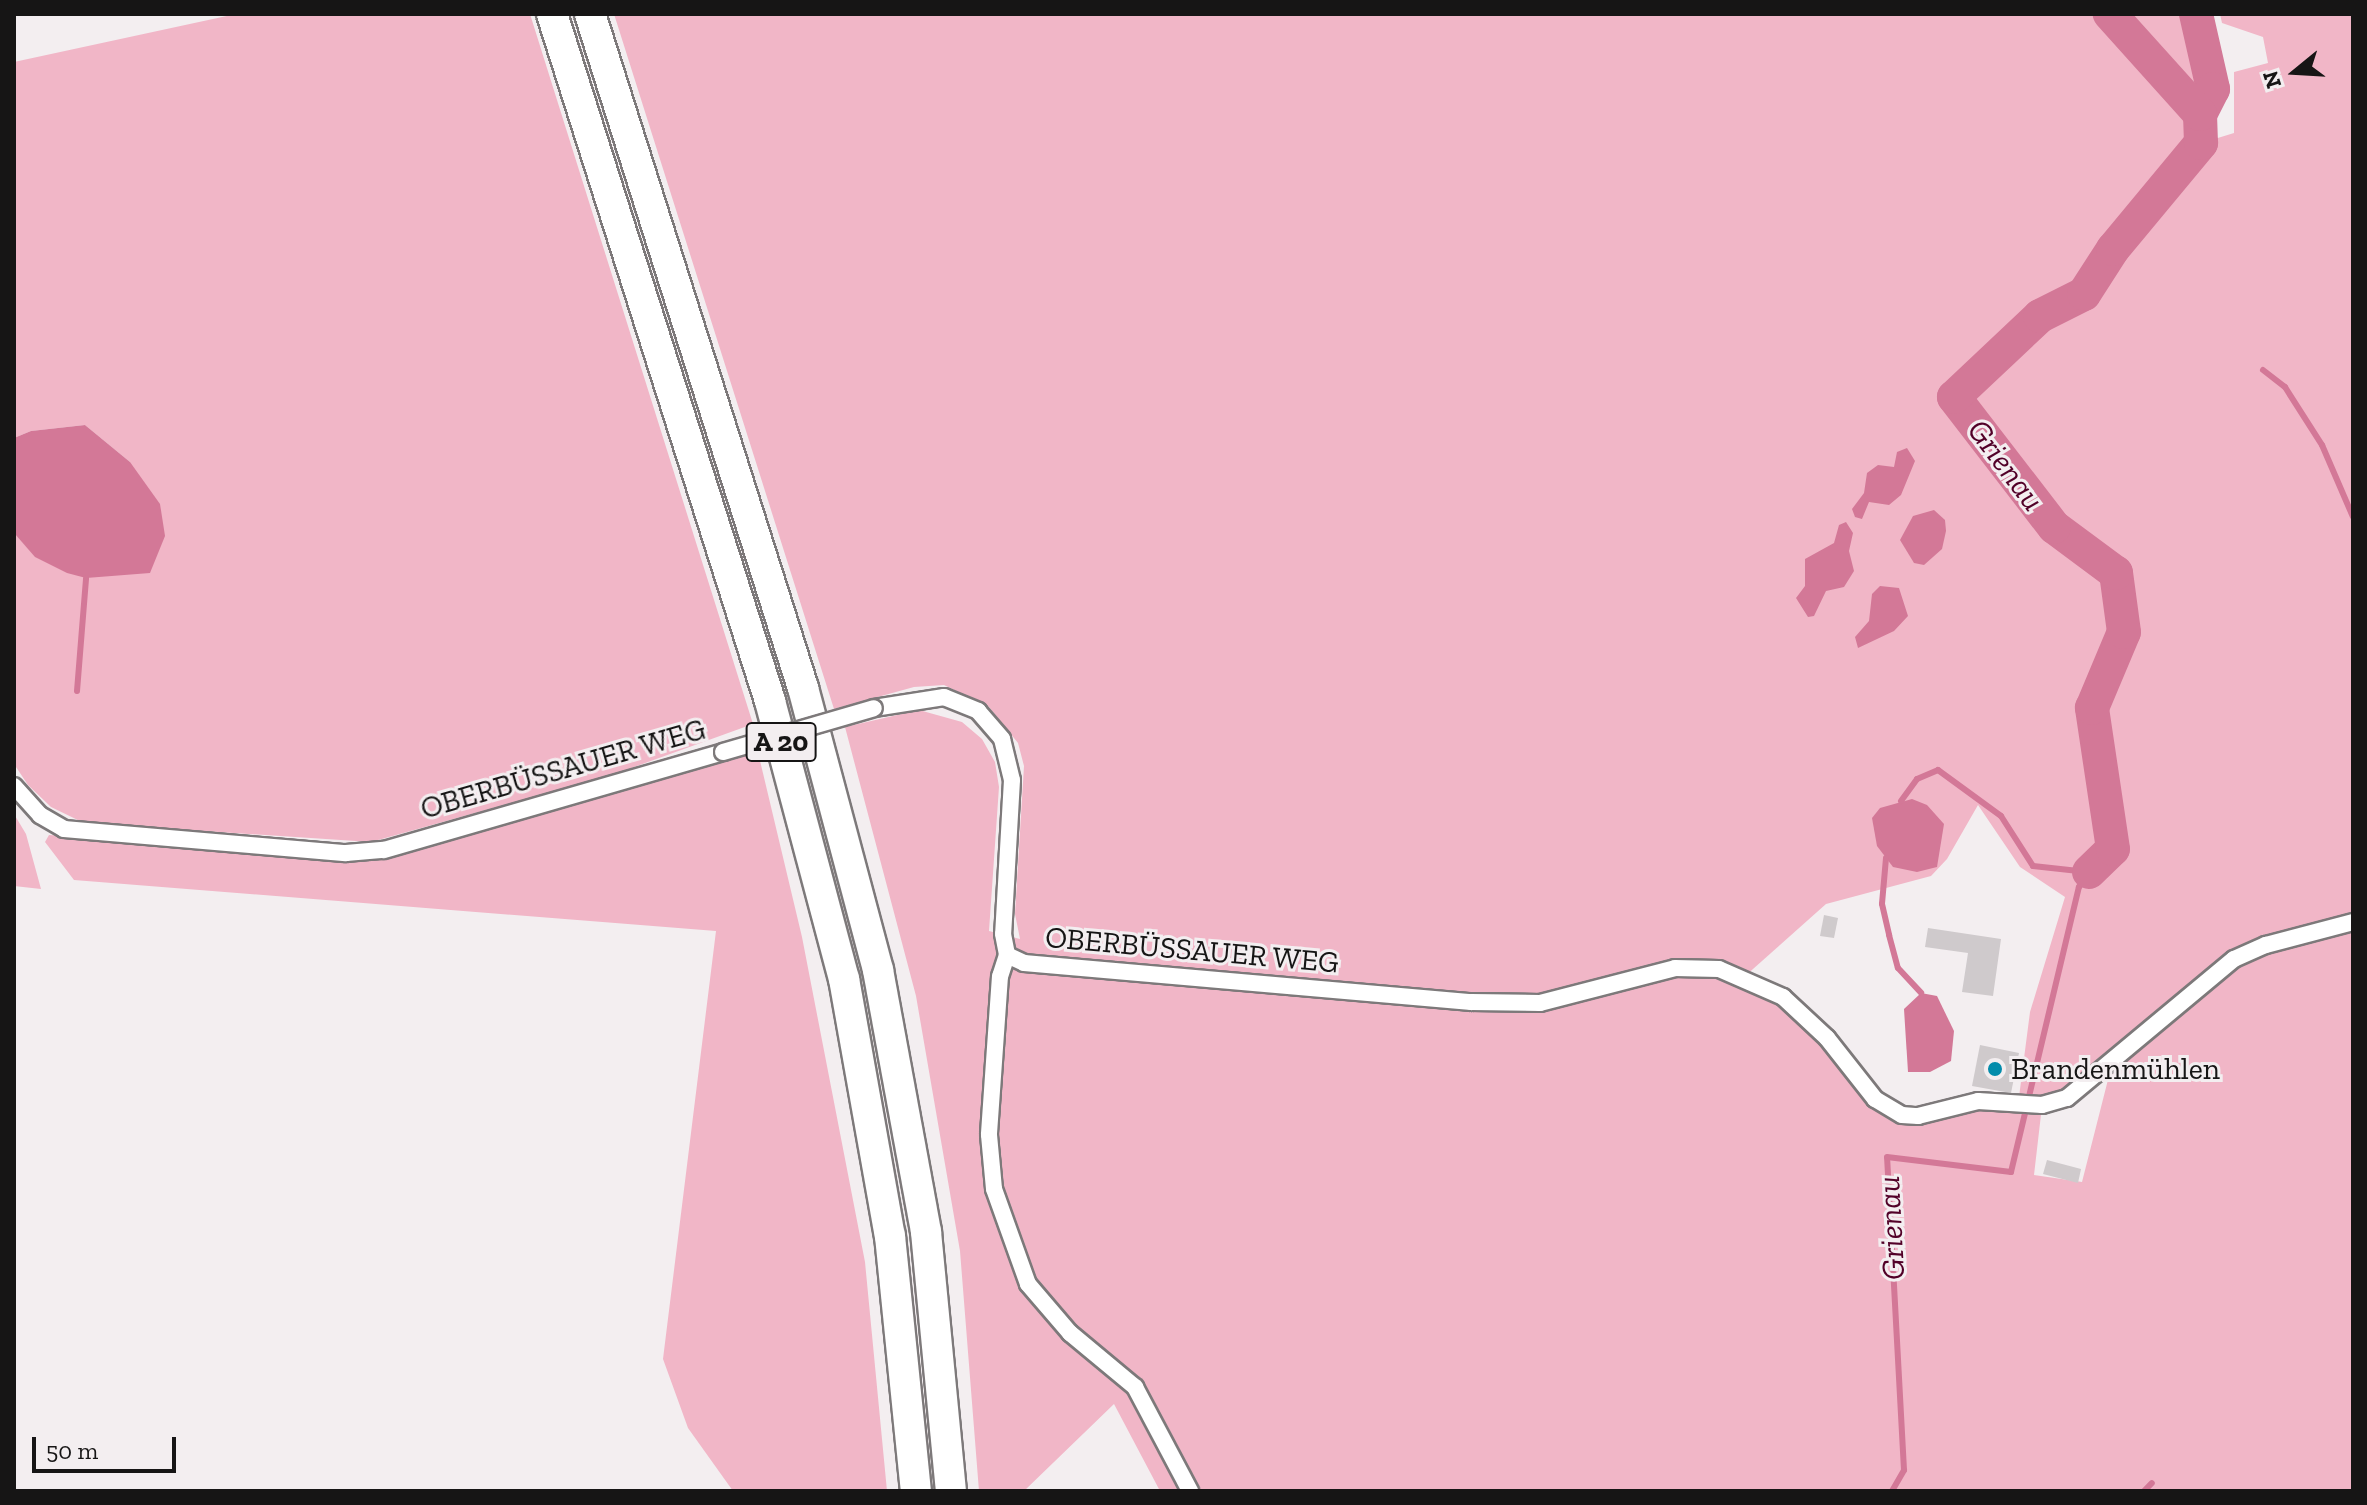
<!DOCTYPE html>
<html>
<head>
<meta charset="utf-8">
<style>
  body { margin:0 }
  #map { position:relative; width:2367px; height:1505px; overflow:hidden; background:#f3eef0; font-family:"Zilla Slab",serif }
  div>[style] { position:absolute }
  .green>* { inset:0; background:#f1b6c7 }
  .water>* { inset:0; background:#d37897 }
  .stream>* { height:6px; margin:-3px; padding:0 3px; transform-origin:3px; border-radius:3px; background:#d37897 }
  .river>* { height:34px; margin:-17px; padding:0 17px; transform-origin:17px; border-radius:17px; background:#d37897 }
  .building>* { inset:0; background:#cfcacc }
  .roads { filter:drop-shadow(2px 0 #7d797a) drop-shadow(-2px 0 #7d797a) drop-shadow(0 2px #7d797a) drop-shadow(0 -2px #7d797a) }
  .minor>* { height:16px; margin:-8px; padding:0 8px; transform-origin:8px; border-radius:8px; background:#fff }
  .motorway>* { height:30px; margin:-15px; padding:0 15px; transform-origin:15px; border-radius:15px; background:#fff }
  .bridges { filter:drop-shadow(2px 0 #7d797a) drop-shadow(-2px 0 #7d797a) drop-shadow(0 2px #7d797a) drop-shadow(0 -2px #7d797a) }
  .minor-bridge>* { height:16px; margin:-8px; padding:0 8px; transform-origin:8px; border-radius:8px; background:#fff }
  .dots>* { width:22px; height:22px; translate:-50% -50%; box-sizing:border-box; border:4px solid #f3eef0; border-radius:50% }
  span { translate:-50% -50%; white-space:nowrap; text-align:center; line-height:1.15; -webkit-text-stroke:6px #f3eef0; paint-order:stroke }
  .shield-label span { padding:2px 6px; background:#f3eef0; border:2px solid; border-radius:6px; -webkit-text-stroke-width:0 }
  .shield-label { font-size:28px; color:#161515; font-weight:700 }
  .street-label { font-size:30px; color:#161515 }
  .poi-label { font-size:30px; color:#161515 }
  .left { translate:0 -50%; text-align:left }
  .water-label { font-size:32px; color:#520028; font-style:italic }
  .frame { position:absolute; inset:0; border:16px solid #161515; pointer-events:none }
  .north { position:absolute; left:2255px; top:32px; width:80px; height:80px; -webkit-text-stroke:6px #f3eef0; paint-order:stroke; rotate:252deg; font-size:22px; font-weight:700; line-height:32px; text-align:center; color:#161515 }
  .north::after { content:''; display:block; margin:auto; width:28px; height:36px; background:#161515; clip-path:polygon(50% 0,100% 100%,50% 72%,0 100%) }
  .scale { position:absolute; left:32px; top:1437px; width:144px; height:36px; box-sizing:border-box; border:4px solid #161515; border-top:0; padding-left:10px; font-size:24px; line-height:28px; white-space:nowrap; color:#161515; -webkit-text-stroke:6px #f3eef0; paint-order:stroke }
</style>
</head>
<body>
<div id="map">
  <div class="green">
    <div style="clip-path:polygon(236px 14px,530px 14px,753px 724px,612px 775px,371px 842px,84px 823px,51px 807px,28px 785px,14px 764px,14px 533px,36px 557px,130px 462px,85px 425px,31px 431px,14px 438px,14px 62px)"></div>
    <div style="clip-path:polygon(evenodd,614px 14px,2100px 14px,2188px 112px,2182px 149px,2234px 133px,2234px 72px,2268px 63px,2263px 37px,2222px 23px,2220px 14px,2353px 14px,2353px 1491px,1160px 1491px,1114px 1404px,1024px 1491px,979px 1491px,960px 1251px,916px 996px,845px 727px,919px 710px,962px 722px,982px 739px,995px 762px,999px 787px,989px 931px,1020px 939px,1015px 914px,1024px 766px,1018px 743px,989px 707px,944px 685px,914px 687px,834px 709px,614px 14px,1978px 805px,2020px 867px,2065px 897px,2030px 1012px,2019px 1097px,1893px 1111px,1755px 980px,1744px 977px,1826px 904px,1931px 876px,1947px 859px,1978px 805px,614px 14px,2113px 1060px,2082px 1182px,2034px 1175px,2042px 1106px,2113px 1060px)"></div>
    <div style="clip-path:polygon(2123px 14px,2185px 14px,2208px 76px,2197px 97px)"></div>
    <div style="clip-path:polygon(757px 748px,802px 937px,865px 1262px,887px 1491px,733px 1491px,688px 1428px,663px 1359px,716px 931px,74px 880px,45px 842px,49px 835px,384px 857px)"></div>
    <div style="clip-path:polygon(14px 814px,26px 834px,41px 889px,14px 886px)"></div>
  </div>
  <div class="water">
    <div style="clip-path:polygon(85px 425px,130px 462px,160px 504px,165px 536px,150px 573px,86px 578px,67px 573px,35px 557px,14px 533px,14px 438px,31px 431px)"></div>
    <div style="clip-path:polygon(1907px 448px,1915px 461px,1901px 495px,1889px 505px,1869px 502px,1862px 519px,1855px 517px,1852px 509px,1864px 493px,1867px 473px,1878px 465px,1894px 467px,1897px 452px)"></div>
    <div style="clip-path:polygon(1934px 510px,1945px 520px,1946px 531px,1942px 549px,1924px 565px,1914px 563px,1900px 540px,1913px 516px)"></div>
    <div style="clip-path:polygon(1846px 522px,1853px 533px,1849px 551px,1854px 571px,1844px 587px,1826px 591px,1814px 616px,1808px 617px,1796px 598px,1805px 586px,1805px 559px,1834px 543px,1839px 525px)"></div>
    <div style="clip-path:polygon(1880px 586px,1899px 588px,1908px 616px,1894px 631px,1858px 648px,1855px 637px,1869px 621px,1872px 594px)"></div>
    <div style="clip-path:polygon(1912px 799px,1927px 805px,1944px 824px,1937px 867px,1917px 872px,1893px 867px,1877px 846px,1872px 818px,1880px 808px)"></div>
    <div style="clip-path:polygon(1921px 993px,1937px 996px,1954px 1031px,1951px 1061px,1930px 1072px,1908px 1072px,1904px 1009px)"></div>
  </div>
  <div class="stream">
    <div style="left:2263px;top:370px;width:28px;rotate:38deg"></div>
    <div style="left:2285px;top:387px;width:69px;rotate:57.5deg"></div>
    <div style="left:2322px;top:445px;width:78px;rotate:66.7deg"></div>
    <div style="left:77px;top:691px;width:113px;rotate:-85.4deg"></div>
    <div style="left:1901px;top:801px;width:27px;rotate:-54deg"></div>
    <div style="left:1917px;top:779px;width:23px;rotate:-23deg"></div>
    <div style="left:1938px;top:770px;width:78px;rotate:36.1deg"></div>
    <div style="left:2001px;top:816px;width:59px;rotate:57.4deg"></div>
    <div style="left:2033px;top:866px;width:55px;rotate:6.2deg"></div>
    <div style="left:1886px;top:858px;width:46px;rotate:95deg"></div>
    <div style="left:1882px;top:904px;width:32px;rotate:77deg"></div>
    <div style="left:1889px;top:935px;width:34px;rotate:75deg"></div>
    <div style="left:1898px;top:968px;width:34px;rotate:47deg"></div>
    <div style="left:1892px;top:1491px;width:24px;rotate:-60deg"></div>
    <div style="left:1904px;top:1470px;width:313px;rotate:-93.1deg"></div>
    <div style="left:1887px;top:1157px;width:125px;rotate:6.9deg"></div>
    <div style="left:2011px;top:1172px;width:293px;rotate:-76.6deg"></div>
    <div style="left:2079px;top:887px;width:18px;rotate:-56deg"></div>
    <div style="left:2144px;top:1491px;width:11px;rotate:-45deg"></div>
  </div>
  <div class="river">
    <div style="left:2196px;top:14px;width:77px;rotate:77.2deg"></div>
    <div style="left:2213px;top:89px;width:28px;rotate:117deg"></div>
    <div style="left:2089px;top:872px;width:33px;rotate:-44deg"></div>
    <div style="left:2113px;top:849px;width:143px;rotate:-98.5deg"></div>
    <div style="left:2092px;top:708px;width:82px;rotate:-67.2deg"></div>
    <div style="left:2124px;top:632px;width:60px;rotate:-97.7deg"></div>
    <div style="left:2116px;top:573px;width:77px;rotate:-143.4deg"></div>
    <div style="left:2054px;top:527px;width:164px;rotate:-127.6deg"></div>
    <div style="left:1954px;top:397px;width:118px;rotate:-43.3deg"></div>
    <div style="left:2040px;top:316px;width:49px;rotate:-26.6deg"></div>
    <div style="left:2084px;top:294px;width:54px;rotate:-57.2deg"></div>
    <div style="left:2113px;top:249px;width:138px;rotate:-50.3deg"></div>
    <div style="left:2201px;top:143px;width:29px;rotate:-92deg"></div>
    <div style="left:2200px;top:114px;width:135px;rotate:-132deg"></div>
  </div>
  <div class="building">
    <div style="clip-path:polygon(1824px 915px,1838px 918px,1834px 938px,1820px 936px)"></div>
    <div style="clip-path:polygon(1928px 928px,2001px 939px,1993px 996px,1962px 992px,1968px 953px,1925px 947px)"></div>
    <div style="clip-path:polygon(1980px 1045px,2019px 1053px,2011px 1093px,1972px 1086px)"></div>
    <div style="clip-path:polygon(2047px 1160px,2081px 1169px,2078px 1183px,2043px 1174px)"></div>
  </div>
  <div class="roads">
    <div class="minor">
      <div style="left:874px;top:708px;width:71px;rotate:-8.9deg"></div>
      <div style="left:944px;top:697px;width:37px;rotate:22deg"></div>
      <div style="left:978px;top:711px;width:37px;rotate:49deg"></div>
      <div style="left:1002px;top:739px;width:42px;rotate:76.3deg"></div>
      <div style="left:1012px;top:780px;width:154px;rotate:93.3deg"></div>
      <div style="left:1003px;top:934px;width:21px;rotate:79deg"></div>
      <div style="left:1007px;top:955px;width:22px;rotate:108deg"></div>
      <div style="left:1000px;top:976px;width:159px;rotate:94deg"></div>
      <div style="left:989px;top:1135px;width:54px;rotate:84.7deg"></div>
      <div style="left:994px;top:1189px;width:101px;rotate:70.3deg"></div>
      <div style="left:1028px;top:1284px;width:65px;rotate:49.4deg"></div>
      <div style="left:1070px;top:1333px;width:85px;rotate:39.7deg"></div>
      <div style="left:1135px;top:1387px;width:118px;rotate:62.1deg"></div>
      <div style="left:14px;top:786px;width:39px;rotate:48deg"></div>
      <div style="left:40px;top:815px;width:28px;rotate:30deg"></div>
      <div style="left:64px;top:829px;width:283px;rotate:4.9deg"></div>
      <div style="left:346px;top:853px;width:38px;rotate:-5deg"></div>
      <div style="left:384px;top:850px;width:353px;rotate:-16.1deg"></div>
      <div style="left:1007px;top:955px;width:19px;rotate:25deg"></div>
      <div style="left:1024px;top:963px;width:449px;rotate:5deg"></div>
      <div style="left:1471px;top:1002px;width:69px;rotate:0.8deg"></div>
      <div style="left:1540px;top:1003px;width:139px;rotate:-14.5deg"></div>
      <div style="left:1675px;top:968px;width:44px;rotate:1.3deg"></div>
      <div style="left:1719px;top:969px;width:70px;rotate:23.6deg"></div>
      <div style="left:1783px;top:997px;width:60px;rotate:43deg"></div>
      <div style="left:1827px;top:1038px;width:78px;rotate:51.8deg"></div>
      <div style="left:1875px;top:1099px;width:31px;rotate:31deg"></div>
      <div style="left:1902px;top:1115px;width:16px;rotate:4deg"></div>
      <div style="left:1918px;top:1116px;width:62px;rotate:-14deg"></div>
      <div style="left:1978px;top:1101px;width:64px;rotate:3.6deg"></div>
      <div style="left:2042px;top:1105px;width:26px;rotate:-16deg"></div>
      <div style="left:2067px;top:1098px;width:217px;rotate:-39.8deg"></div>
      <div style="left:2234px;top:959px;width:35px;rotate:-24deg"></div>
      <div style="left:2266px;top:945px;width:90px;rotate:-14.8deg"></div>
    </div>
    <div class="motorway">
      <div style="left:552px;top:14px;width:721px;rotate:72.39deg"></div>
      <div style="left:770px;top:701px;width:288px;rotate:75.1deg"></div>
      <div style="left:844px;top:979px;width:261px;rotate:79.9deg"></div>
      <div style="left:890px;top:1236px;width:256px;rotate:84.2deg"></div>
      <div style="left:590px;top:14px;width:707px;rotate:72.46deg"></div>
      <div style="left:803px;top:688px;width:292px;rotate:75.1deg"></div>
      <div style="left:878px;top:970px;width:266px;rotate:79.6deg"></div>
      <div style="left:926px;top:1232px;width:260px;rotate:84.5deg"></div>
    </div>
  </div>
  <div class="bridges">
    <div class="minor-bridge">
      <div style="left:723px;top:752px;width:157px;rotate:-16.2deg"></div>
    </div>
  </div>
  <div class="dots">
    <div style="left:1995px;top:1069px;background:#038cab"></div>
  </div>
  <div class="shield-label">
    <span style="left:781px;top:742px">A 20</span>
  </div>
  <div class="street-label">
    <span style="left:563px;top:769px;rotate:-16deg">OBERBÜSSAUER WEG</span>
    <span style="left:1192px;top:950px;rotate:5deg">OBERBÜSSAUER WEG</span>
  </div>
  <div class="poi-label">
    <span class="left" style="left:2011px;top:1069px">Brandenmühlen</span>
  </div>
  <div class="water-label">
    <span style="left:2006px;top:465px;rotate:53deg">Grienau</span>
    <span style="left:1891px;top:1228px;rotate:-93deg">Grienau</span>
  </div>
  <div class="frame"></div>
  <div class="north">N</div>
  <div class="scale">50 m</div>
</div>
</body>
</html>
